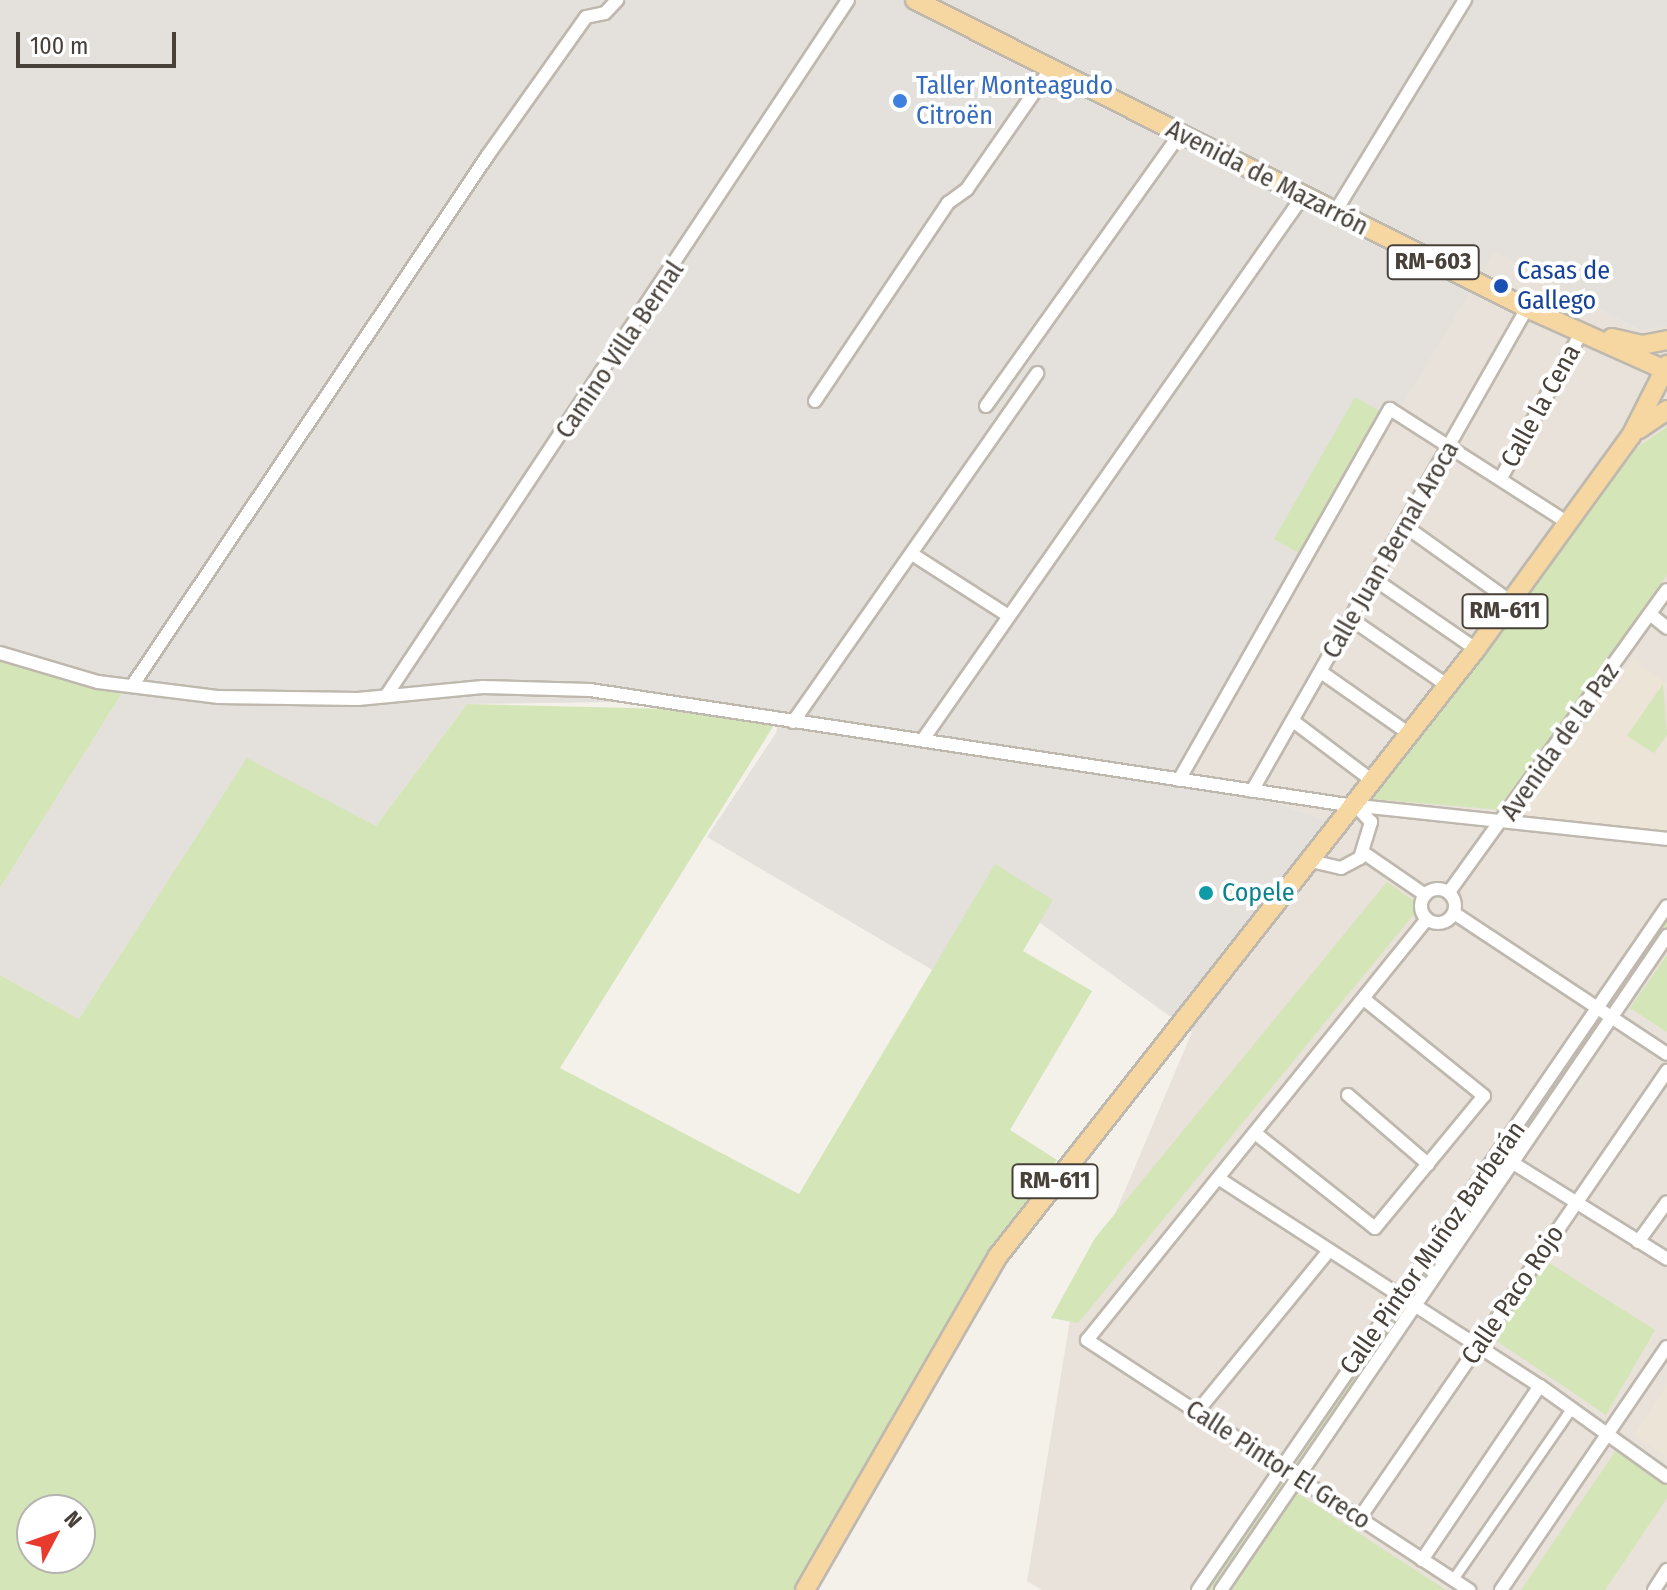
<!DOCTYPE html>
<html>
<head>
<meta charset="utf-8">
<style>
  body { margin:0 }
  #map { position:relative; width:1667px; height:1590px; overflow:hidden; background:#f4f1eb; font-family:"Fira Sans Condensed",sans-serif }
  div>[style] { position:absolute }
  .residential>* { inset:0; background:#e8e2da }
  .industrial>* { inset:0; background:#e4e0dc }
  .education>* { inset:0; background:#ece4d7 }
  .green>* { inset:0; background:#d4e5b8 }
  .roads { filter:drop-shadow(2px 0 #bfb8ae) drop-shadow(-2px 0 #bfb8ae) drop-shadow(0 2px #bfb8ae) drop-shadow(0 -2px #bfb8ae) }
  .pedestrian>* { height:9px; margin:-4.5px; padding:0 4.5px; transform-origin:4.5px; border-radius:4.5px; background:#fff }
  .minor>* { height:12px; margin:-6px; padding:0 6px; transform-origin:6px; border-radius:6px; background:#fff }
  .minor>.ring { margin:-6px; padding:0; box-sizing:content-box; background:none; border:12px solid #fff; border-radius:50% }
  .primary>* { height:18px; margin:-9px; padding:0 9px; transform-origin:9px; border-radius:9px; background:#f6d7a2 }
  .dots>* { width:22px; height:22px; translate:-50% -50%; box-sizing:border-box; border:4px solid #fff; border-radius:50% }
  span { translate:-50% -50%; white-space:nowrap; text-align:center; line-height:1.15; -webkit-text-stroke:8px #fff; paint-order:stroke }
  .shield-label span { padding:2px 6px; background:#fff; border:2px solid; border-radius:6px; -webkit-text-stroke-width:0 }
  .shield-label { font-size:24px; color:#48413a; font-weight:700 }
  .shop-label { font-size:26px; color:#366cbe }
  .left { translate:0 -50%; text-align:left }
  .street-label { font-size:26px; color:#48413a }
  .transit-label { font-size:26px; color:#164399 }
  .culture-label { font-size:26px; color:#0d838f }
  .north { position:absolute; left:16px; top:1494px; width:80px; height:80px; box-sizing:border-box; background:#fff; border:2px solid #b6b3b0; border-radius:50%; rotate:49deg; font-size:22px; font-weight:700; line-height:32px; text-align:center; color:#48413a }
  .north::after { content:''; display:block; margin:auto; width:28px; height:36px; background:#e93a2e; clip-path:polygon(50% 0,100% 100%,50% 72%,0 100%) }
  .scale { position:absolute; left:16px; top:32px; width:160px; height:36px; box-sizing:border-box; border:4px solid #48413a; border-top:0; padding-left:10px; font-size:24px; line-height:28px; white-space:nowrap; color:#48413a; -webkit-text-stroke:6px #fff; paint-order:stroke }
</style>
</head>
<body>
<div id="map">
  <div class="residential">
    <div style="clip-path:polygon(1495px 250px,1639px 330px,1667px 324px,1667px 1590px,1042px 1590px,1027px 1581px,1070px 1320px,1192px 1032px,1349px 828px,1183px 770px)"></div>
  </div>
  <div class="industrial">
    <div style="clip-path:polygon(0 0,1667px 0,1667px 326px,1639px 330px,1495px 251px,1183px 770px,1349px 828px,1192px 1032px,1001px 895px,946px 978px,707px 837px,776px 733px,779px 720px,680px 701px,467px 704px,376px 826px,247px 759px,79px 1019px,0 975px,0 888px,124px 690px,0 653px)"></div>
  </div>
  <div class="education">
    <div style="clip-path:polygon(1633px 659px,1667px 683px,1654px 753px,1667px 735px,1667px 834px,1533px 819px,1527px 804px)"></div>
    <div style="clip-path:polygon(1667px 1385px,1667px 1457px,1634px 1435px)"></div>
  </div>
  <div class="green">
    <div style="clip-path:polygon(1355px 397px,1383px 413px,1300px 554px,1274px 539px)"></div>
    <div style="clip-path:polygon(1667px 427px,1667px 575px,1503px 810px,1372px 799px,1637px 448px)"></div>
    <div style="clip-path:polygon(0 654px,124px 690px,0 888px)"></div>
    <div style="clip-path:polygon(1663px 684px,1667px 735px,1654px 753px,1627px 736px)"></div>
    <div style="clip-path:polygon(evenodd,467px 704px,670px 709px,774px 725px,560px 1068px,799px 1194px,995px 864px,1053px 900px,1023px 951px,1092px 991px,1010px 1130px,1057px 1160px,981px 1264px,797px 1590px,0 1590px,0 975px,79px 1019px,247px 758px,376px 826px,467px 704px,32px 1510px,80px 1510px,80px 1558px,32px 1558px,32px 1510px)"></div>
    <div style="clip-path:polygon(1387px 882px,1414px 901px,1415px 913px,1078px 1323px,1051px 1318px,1095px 1238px)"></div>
    <div style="clip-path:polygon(1667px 915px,1667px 929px,1613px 1007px,1607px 1002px)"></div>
    <div style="clip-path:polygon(1667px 955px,1667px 1032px,1630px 1008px)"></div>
    <div style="clip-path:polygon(1601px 1013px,1607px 1016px,1417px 1297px,1409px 1292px)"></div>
    <div style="clip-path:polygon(1546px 1261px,1655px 1330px,1606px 1415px,1494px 1339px)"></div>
    <div style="clip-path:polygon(1403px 1302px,1409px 1306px,1297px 1469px,1290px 1464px)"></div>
    <div style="clip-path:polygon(1619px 1446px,1667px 1480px,1667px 1498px,1605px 1590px,1521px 1590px)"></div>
    <div style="clip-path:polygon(1284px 1474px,1290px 1478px,1215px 1590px,1204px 1590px)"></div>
    <div style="clip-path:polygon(1296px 1492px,1366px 1538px,1446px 1590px,1228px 1590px)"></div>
  </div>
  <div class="roads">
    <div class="pedestrian">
      <div style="left:1453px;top:1579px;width:209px;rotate:-55.3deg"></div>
    </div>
    <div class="minor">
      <div style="left:1335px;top:212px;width:249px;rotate:-58.5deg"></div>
      <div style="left:815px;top:401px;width:239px;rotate:-56.1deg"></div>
      <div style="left:948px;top:203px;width:24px;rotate:-36deg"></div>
      <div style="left:967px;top:189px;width:147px;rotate:-55.2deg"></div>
      <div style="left:986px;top:406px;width:334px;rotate:-54.5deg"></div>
      <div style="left:1501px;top:478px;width:163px;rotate:-61.1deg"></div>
      <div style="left:1405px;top:526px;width:130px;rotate:35.6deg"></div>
      <div style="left:912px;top:554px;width:113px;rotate:32.7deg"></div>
      <div style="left:1374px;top:579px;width:124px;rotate:34.5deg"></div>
      <div style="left:1650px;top:614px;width:22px;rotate:39deg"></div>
      <div style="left:1351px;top:619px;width:118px;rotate:34.6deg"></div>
      <div style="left:0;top:653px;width:102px;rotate:16.5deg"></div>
      <div style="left:98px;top:682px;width:122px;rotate:7.1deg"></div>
      <div style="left:219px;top:697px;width:139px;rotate:0.8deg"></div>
      <div style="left:358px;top:699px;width:125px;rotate:-5.5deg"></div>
      <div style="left:482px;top:687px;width:108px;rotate:1.6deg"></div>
      <div style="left:590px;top:690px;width:760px;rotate:8.63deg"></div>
      <div style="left:1341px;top:804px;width:328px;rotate:6.1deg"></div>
      <div style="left:1321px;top:672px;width:110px;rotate:35deg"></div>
      <div style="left:132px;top:686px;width:639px;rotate:-56.16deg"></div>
      <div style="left:488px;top:155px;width:169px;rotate:-54.6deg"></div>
      <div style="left:586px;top:17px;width:19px;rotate:-12deg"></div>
      <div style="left:605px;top:13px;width:18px;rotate:-47deg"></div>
      <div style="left:386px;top:696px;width:835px;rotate:-56.42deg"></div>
      <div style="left:1293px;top:721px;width:101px;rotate:37deg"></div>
      <div style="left:793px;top:722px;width:426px;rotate:-55deg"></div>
      <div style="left:924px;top:738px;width:661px;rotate:-55.04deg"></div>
      <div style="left:1179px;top:780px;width:427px;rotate:-60.4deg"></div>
      <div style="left:1390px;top:409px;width:211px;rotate:32.6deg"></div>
      <div style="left:1252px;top:791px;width:556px;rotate:-60.34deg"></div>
      <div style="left:1364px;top:853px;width:74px;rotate:34.5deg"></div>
      <div style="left:1311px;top:861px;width:31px;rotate:13deg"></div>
      <div style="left:1341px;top:868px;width:21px;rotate:-28deg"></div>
      <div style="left:1360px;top:858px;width:38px;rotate:-73deg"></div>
      <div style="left:1371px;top:822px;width:19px;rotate:-133deg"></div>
      <div class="ring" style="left:1421px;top:889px;width:22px;height:22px"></div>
      <div style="left:1449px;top:892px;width:372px;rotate:-54.2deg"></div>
      <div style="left:1454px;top:913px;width:255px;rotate:33.5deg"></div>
      <div style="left:1427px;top:919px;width:541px;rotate:128.92deg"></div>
      <div style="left:1087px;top:1340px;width:457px;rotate:33.2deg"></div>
      <div style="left:1348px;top:1095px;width:106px;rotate:40.8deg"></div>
      <div style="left:1255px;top:1133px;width:153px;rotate:38.4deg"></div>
      <div style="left:1375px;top:1228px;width:171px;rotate:-50.5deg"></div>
      <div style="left:1484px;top:1096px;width:154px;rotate:-141.1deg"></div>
      <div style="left:1513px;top:1163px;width:181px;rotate:31.9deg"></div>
      <div style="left:1218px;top:1178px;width:383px;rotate:32.9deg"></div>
      <div style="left:1540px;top:1386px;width:156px;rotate:35.6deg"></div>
      <div style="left:1638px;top:1242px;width:49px;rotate:-54.1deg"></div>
      <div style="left:1197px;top:1412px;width:208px;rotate:-50.7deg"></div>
      <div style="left:1359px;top:1519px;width:544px;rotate:-55.49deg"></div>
      <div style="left:1422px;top:1560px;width:210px;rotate:-55.9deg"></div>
      <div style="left:1198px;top:1590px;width:829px;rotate:-55.56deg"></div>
      <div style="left:1221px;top:1590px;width:792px;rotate:-55.71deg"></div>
      <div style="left:1501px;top:1590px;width:294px;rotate:-55.7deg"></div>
      <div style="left:1654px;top:1590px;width:24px;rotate:-57deg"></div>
    </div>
    <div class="primary">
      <div style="left:915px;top:0;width:685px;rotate:26.71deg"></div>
      <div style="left:1527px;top:308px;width:154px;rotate:24.2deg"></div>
      <div style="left:1612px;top:338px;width:31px;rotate:13deg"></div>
      <div style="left:1642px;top:345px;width:25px;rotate:-11deg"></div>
      <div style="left:1639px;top:429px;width:34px;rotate:-34deg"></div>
      <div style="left:805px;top:1590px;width:386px;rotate:-60deg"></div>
      <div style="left:998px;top:1256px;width:773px;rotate:-51.78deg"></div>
      <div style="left:1476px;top:649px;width:263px;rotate:-54deg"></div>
      <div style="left:1631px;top:436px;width:80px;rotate:-63.1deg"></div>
    </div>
  </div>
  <div class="dots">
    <div style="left:900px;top:101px;background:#3f7fe0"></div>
    <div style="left:1501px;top:286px;background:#1a4fb4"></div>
    <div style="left:1206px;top:893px;background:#0f9aa8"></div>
  </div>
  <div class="shield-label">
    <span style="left:1433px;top:262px">RM-603</span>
    <span style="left:1505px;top:611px">RM-611</span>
    <span style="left:1055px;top:1181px">RM-611</span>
  </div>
  <div class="shop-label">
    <span class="left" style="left:916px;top:101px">Taller Monteagudo<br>Citroën</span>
  </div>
  <div class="street-label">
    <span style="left:1267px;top:178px;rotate:27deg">Avenida de Mazarrón</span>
    <span style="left:620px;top:350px;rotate:-56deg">Camino Villa Bernal</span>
    <span style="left:1541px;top:406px;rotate:-61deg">Calle la Cena</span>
    <span style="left:1391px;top:550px;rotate:-60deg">Calle Juan Bernal Aroca</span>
    <span style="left:1560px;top:742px;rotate:-55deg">Avenida de la Paz</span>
    <span style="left:1433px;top:1248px;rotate:-55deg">Calle Pintor Muñoz Barberán</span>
    <span style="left:1513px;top:1295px;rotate:-56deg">Calle Paco Rojo</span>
    <span style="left:1278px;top:1465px;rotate:33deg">Calle Pintor El Greco</span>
  </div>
  <div class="transit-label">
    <span class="left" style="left:1517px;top:286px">Casas de<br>Gallego</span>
  </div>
  <div class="culture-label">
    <span class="left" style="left:1222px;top:893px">Copele</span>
  </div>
  <div class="north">N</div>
  <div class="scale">100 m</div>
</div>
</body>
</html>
